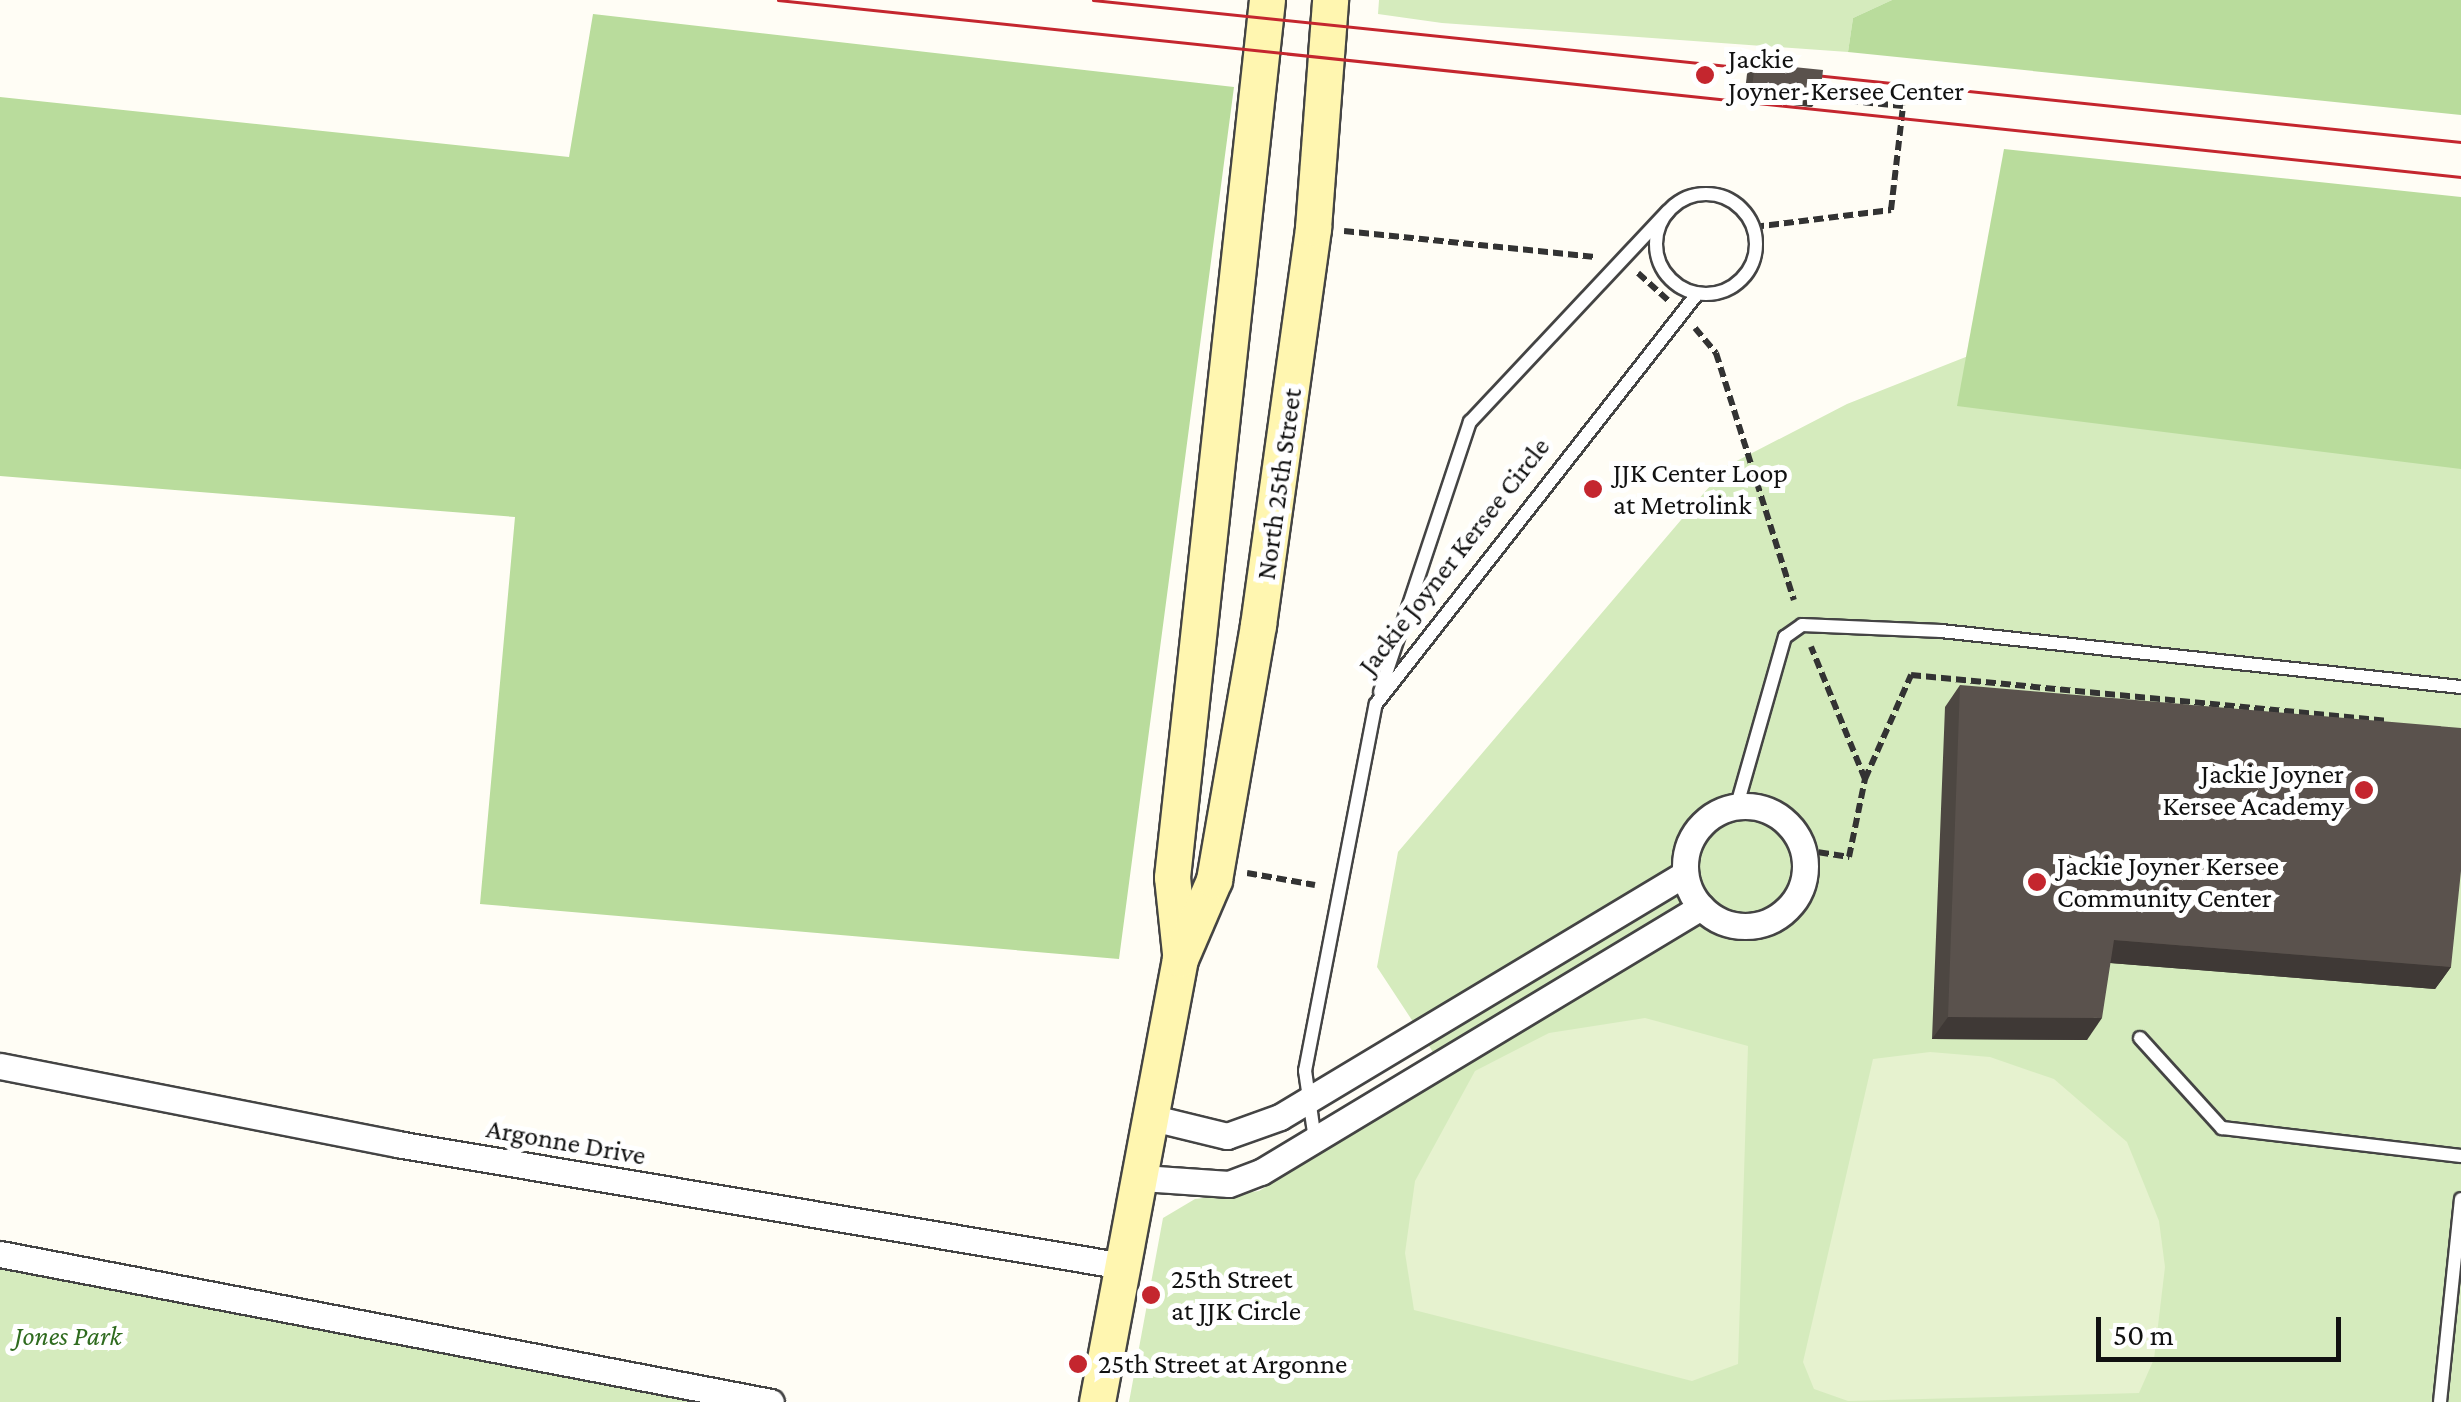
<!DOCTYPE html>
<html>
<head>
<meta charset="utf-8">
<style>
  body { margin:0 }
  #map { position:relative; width:2461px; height:1402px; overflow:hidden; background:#fffdf5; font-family:"Crimson Pro",serif }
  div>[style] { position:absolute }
  .green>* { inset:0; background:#d5ebbd }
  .forest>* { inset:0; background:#b9dc9c }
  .pitch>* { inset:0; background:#e6f2cf }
  .path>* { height:6px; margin-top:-3px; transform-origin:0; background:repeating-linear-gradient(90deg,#333 0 10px,transparent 0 15px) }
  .roads { filter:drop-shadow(2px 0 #444) drop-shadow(-2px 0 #444) drop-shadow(0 2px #444) drop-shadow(0 -2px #444) }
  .lane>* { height:12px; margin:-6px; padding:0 6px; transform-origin:6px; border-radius:6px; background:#fff }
  .lane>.ring { margin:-6px; padding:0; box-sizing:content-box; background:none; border:12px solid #fff; border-radius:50% }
  .street>* { height:25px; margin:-12.5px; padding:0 12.5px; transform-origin:12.5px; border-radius:12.5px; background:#fff }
  .street>.ring { margin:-12.5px; padding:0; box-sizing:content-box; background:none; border:25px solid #fff; border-radius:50% }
  .secondary>* { height:35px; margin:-17.5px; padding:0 17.5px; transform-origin:17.5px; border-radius:17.5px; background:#fff6b0 }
  .tram>* { height:2.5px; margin:-1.25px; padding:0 1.25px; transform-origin:1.25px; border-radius:1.25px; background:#c4262e }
  .wall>* { inset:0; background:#4d4742 }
  .shaded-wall>* { inset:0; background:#3f3936 }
  .building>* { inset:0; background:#5a524d }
  .dots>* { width:28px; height:28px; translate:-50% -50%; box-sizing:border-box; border:5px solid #fff; border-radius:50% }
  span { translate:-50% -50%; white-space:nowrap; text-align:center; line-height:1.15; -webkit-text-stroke:10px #fff; paint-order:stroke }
  .poi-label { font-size:28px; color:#111 }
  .left { translate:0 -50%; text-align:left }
  .right { translate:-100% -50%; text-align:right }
  .street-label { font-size:28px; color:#111 }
  .park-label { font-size:28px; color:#2f6b1f; font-style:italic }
  .scale { position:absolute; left:2096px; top:1317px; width:245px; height:45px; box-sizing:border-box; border:5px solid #111; border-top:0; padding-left:12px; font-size:30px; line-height:35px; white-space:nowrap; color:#111; -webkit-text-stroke:8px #fff; paint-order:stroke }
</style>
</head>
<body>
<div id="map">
  <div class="green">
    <div style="clip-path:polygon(1379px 0,1892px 0,1853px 18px,1848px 52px,1442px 23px,1378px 14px)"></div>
    <div style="clip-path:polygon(1996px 345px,2461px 393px,2461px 1402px,1129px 1402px,1163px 1218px,1195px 1199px,1259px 1191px,1448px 1075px,1377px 967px,1398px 852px,1727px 466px,1847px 404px)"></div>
    <div style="clip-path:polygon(0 1254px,771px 1402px,0 1402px)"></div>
  </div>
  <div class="forest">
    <div style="clip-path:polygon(1892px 0,2461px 0,2461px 115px,1848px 52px,1853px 18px)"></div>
    <div style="clip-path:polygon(593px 14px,1234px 87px,1119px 959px,480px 904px,515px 517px,0 476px,0 97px,569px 157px)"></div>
    <div style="clip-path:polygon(2004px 149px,2461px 197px,2461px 469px,1957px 406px)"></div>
  </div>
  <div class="pitch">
    <div style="clip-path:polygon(1645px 1018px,1748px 1046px,1738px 1364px,1692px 1381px,1414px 1310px,1405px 1253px,1415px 1181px,1475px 1071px,1549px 1033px)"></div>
    <div style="clip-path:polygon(1930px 1052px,1990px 1057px,2054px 1079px,2127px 1142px,2159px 1221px,2165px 1267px,2154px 1359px,2139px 1393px,1848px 1401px,1814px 1389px,1803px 1362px,1873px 1059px)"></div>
  </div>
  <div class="path">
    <div style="left:1754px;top:227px;width:138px;rotate:-7.1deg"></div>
    <div style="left:1891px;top:210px;width:105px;rotate:-83.4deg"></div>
    <div style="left:1903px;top:106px;width:53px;rotate:-174.6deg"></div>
    <div style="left:1344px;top:231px;width:252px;rotate:5.9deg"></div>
    <div style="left:1638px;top:273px;width:42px;rotate:42.1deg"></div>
    <div style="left:1695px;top:328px;width:33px;rotate:50deg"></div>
    <div style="left:1716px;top:353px;width:259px;rotate:72.5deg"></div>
    <div style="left:1865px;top:779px;width:114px;rotate:-66.1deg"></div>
    <div style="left:1911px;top:675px;width:477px;rotate:5.5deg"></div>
    <div style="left:1804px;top:850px;width:46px;rotate:8.8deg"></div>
    <div style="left:1849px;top:857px;width:80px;rotate:-78.4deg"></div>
    <div style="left:1865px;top:779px;width:143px;rotate:-112.2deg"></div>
    <div style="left:1247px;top:873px;width:69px;rotate:10deg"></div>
  </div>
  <div class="roads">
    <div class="lane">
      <div class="ring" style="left:1656px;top:194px;width:88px;height:88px"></div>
      <div style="left:1380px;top:692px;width:285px;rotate:-71.6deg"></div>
      <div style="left:1470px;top:422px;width:289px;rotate:-46.8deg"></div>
      <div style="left:1737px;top:805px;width:175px;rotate:-74.1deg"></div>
      <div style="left:1785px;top:637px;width:21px;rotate:-35deg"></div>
      <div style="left:1802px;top:625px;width:139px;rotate:2.5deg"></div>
      <div style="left:1941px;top:631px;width:523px;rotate:6.15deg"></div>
      <div style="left:2140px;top:1038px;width:122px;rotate:47.7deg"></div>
      <div style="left:2222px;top:1128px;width:241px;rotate:6.7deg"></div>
      <div style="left:1315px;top:1140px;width:70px;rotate:-98.2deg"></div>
      <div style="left:1305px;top:1071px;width:374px;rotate:-79.1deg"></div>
      <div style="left:1376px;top:704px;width:521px;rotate:-51.94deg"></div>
      <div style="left:2440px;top:1402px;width:204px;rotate:-84.1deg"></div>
    </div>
    <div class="street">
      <div class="ring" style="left:1685px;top:806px;width:95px;height:95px"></div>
      <div style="left:0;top:1066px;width:405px;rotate:11.1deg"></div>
      <div style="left:397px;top:1144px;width:737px;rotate:9.53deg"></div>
      <div style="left:1153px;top:1118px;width:76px;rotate:13.7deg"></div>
      <div style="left:1227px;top:1136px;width:56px;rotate:-19.7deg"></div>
      <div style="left:1280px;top:1117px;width:470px;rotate:-31deg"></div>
      <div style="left:1142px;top:1178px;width:87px;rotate:3.9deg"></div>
      <div style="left:1229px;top:1184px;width:34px;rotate:-21deg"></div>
      <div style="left:1261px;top:1172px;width:514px;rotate:-31.06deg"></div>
      <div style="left:0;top:1254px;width:785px;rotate:10.87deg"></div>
    </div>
    <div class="secondary">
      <div style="left:1180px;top:953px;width:76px;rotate:-96deg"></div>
      <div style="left:1172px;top:877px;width:882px;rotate:-83.82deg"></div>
      <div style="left:1097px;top:1402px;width:451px;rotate:-79.4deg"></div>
      <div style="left:1180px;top:959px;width:86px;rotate:-66.7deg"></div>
      <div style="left:1214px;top:880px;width:259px;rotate:-80.2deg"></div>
      <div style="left:1258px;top:625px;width:401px;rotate:-82.1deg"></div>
      <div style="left:1313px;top:228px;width:229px;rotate:-85.7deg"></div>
    </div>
  </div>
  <div class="tram">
    <div style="left:778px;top:0;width:1692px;rotate:6deg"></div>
    <div style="left:1093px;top:0;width:1375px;rotate:5.93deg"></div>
  </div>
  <div class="wall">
    <div style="clip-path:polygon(1755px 63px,1812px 107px,1744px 100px,1747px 74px)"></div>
    <div style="clip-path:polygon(1960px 685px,2451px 967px,2435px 989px,2110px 963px,2087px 1040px,1932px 1039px,1945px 707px)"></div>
  </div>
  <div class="shaded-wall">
    <div style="clip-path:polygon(1752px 88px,1820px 96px,1812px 107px,1744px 100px)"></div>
    <div style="clip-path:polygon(2114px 940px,2451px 967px,2435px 989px,2098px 962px)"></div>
    <div style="clip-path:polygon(1948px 1017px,2102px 1018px,2087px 1040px,1932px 1039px)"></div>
  </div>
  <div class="building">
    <div style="clip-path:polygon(1755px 63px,1823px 70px,1820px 96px,1752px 88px)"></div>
    <div style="clip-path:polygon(1960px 685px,2461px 728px,2461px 871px,2451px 967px,2114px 940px,2102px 1018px,1948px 1017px)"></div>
  </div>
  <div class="dots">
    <div style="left:1705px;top:75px;background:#c4262e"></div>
    <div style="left:1593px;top:489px;background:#c4262e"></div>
    <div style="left:2364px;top:790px;background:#c4262e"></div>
    <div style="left:2037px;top:882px;background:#c4262e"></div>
    <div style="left:1151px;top:1295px;background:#c4262e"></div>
    <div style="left:1078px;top:1364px;background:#c4262e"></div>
  </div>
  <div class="poi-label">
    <span class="left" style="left:1728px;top:75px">Jackie<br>Joyner-Kersee Center</span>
    <span class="left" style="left:1613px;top:489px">JJK Center Loop<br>at Metrolink</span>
    <span class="right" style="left:2344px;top:790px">Jackie Joyner<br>Kersee Academy</span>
    <span class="left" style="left:2057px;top:882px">Jackie Joyner Kersee<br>Community Center</span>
    <span class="left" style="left:1171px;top:1295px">25th Street<br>at JJK Circle</span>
    <span class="left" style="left:1098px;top:1364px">25th Street at Argonne</span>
  </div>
  <div class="street-label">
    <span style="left:1279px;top:484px;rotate:-82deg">North 25th Street</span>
    <span style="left:1454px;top:556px;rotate:-52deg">Jackie Joyner Kersee Circle</span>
    <span style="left:566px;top:1142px;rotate:10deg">Argonne Drive</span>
  </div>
  <div class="park-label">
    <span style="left:68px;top:1336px">Jones Park</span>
  </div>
  <div class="scale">50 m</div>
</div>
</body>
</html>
